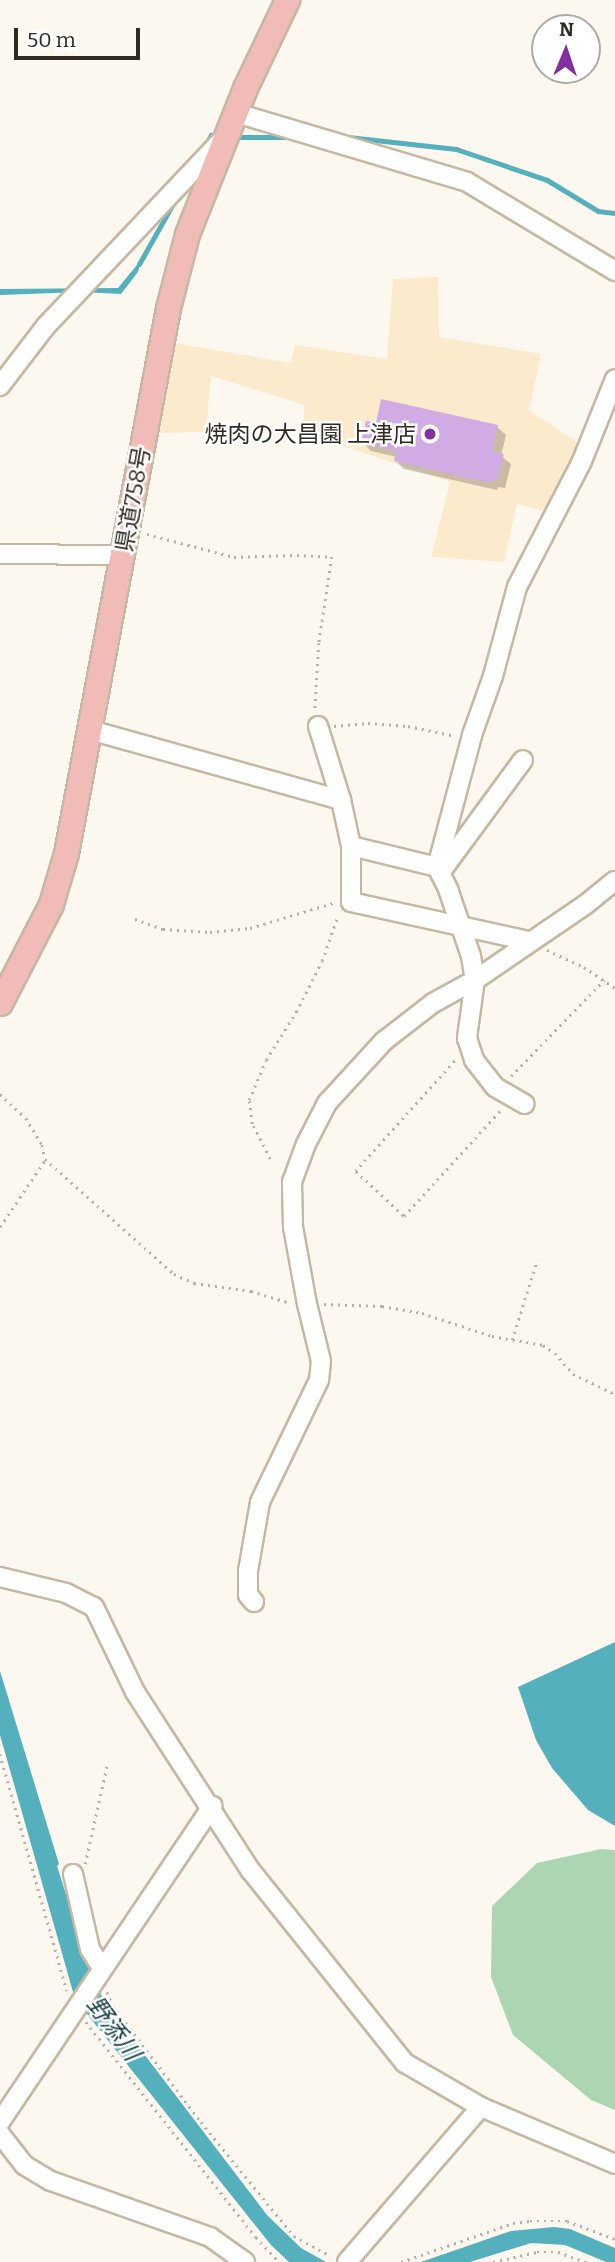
<!DOCTYPE html>
<html>
<head>
<meta charset="utf-8">
<style>
  body { margin:0 }
  #map { position:relative; width:615px; height:2262px; overflow:hidden; background:#fdf8ef; font-family:Bitter,"Noto Sans JP",serif }
  div>[style] { position:absolute }
  .built>* { inset:0; background:#fceacd }
  .green>* { inset:0; background:#acd6b1 }
  .water>* { inset:0; background:#54b0bc }
  .shadow>* { inset:0; background:#0003 }
  .stream>* { height:5px; margin:-2.5px; padding:0 2.5px; transform-origin:2.5px; border-radius:2.5px; background:#54b0bc }
  .building>* { inset:0; background:#d0abe4 }
  .path>* { height:2.5px; margin-top:-1.25px; transform-origin:0; background:repeating-linear-gradient(90deg,#b5b0a8 0 2px,transparent 0 7px) }
  .roads { filter:drop-shadow(2px 0 #c5b8a3) drop-shadow(-2px 0 #c5b8a3) drop-shadow(0 2px #c5b8a3) drop-shadow(0 -2px #c5b8a3) }
  .minor>* { height:18px; margin:-9px; padding:0 9px; transform-origin:9px; border-radius:9px; background:#fff }
  .major>* { height:23px; margin:-11.5px; padding:0 11.5px; transform-origin:11.5px; border-radius:11.5px; background:#f1bcb7 }
  .dots>* { width:19px; height:19px; translate:-50% -50%; box-sizing:border-box; border:4px solid #fff; border-radius:50% }
  span { translate:-50% -50%; white-space:nowrap; text-align:center; line-height:1.15; -webkit-text-stroke:5px #fff; paint-order:stroke }
  .poi-label { font-size:23px; color:#2f2a22 }
  .right { translate:-100% -50%; text-align:right }
  .street-label { font-size:23px; color:#2f2a22 }
  .water-label { font-size:24px; color:#133e44; font-style:italic }
  .north { position:absolute; left:531px; top:14px; width:70px; height:70px; box-sizing:border-box; background:#fff; border:2px solid #acaaa7; border-radius:50%; rotate:2deg; font-size:19px; font-weight:700; line-height:28px; text-align:center; color:#2f2a22 }
  .north::after { content:''; display:block; margin:auto; width:24px; height:32px; background:#832f9d; clip-path:polygon(50% 0,100% 100%,50% 72%,0 100%) }
  .scale { position:absolute; left:14px; top:28px; width:126px; height:32px; box-sizing:border-box; border:4px solid #2f2a22; border-top:0; padding-left:9px; font-size:21px; line-height:24px; white-space:nowrap; color:#2f2a22; -webkit-text-stroke:5px #fff; paint-order:stroke }
</style>
</head>
<body>
<div id="map">
  <div class="built">
    <div style="clip-path:polygon(438px 277px,439px 337px,541px 354px,529px 410px,586px 448px,551px 513px,517px 504px,504px 562px,431px 557px,450px 482px,302px 432px,305px 405px,211px 376px,206px 432px,157px 433px,173px 343px,291px 363px,295px 345px,387px 359px,393px 279px)"></div>
  </div>
  <div class="green">
    <div style="clip-path:polygon(601px 1849px,615px 1850px,615px 2110px,591px 2100px,513px 2035px,491px 1977px,492px 1906px,537px 1863px)"></div>
  </div>
  <div class="water">
    <div style="clip-path:polygon(141px 260px,138px 272px,121px 294px,81px 292px,0 295px,0 289px,118px 288px)"></div>
    <div style="clip-path:polygon(615px 1642px,615px 1826px,588px 1810px,552px 1768px,536px 1740px,518px 1687px)"></div>
    <div style="clip-path:polygon(0 1671px,59px 1864px,57px 1866px,91px 1973px,105px 2003px,267px 2215px,301px 2248px,326px 2262px,289px 2262px,271px 2245px,75px 1999px,0 1735px)"></div>
    <div style="clip-path:polygon(554px 2227px,570px 2229px,615px 2248px,615px 2262px,606px 2262px,565px 2245px,531px 2243px,470px 2262px,421px 2262px,511px 2231px)"></div>
  </div>
  <div class="shadow">
    <div style="clip-path:polygon(497px 427px,506px 435px,501px 456px,511px 464px,505px 488px,498px 487px,497px 490px,404px 469px,396px 461px,397px 457px,371px 451px,363px 443px)"></div>
  </div>
  <div class="stream">
    <div style="left:339px;top:136px;width:118px;rotate:6.3deg"></div>
    <div style="left:456px;top:149px;width:96px;rotate:18.8deg"></div>
    <div style="left:547px;top:180px;width:60px;rotate:31.3deg"></div>
    <div style="left:598px;top:211px;width:17px;rotate:7deg"></div>
    <div style="left:232px;top:137px;width:67px"></div>
    <div style="left:204px;top:148px;width:15px;rotate:-62deg"></div>
    <div style="left:211px;top:135px;width:7px;rotate:8deg"></div>
    <div style="left:139px;top:264px;width:71px;rotate:-60.6deg"></div>
  </div>
  <div class="building">
    <div style="clip-path:polygon(381px 399px,498px 425px,492px 452px,504px 454px,497px 481px,490px 479px,489px 483px,394px 461px,396px 451px,361px 443px,366px 421px,376px 423px)"></div>
  </div>
  <div class="path">
    <div style="left:147px;top:534px;width:90px;rotate:14.8deg"></div>
    <div style="left:234px;top:557px;width:63px;rotate:-1.8deg"></div>
    <div style="left:297px;top:555px;width:35px;rotate:3deg"></div>
    <div style="left:332px;top:557px;width:87px;rotate:98.6deg"></div>
    <div style="left:319px;top:643px;width:68px;rotate:93.4deg"></div>
    <div style="left:334px;top:726px;width:34px;rotate:-5deg"></div>
    <div style="left:368px;top:723px;width:40px;rotate:4.3deg"></div>
    <div style="left:408px;top:726px;width:49px;rotate:11.8deg"></div>
    <div style="left:135px;top:919px;width:30px;rotate:20deg"></div>
    <div style="left:163px;top:929px;width:47px;rotate:3.7deg"></div>
    <div style="left:210px;top:932px;width:40px;rotate:-5.7deg"></div>
    <div style="left:250px;top:928px;width:87px;rotate:-16.8deg"></div>
    <div style="left:547px;top:950px;width:41px;rotate:24.7deg"></div>
    <div style="left:584px;top:967px;width:37px;rotate:34deg"></div>
    <div style="left:455px;top:1061px;width:148px;rotate:132deg"></div>
    <div style="left:356px;top:1171px;width:66px;rotate:43.2deg"></div>
    <div style="left:404px;top:1216px;width:142px;rotate:-47.6deg"></div>
    <div style="left:511px;top:1076px;width:134px;rotate:-45.9deg"></div>
    <div style="left:0;top:1094px;width:35px;rotate:43deg"></div>
    <div style="left:26px;top:1118px;width:31px;rotate:59deg"></div>
    <div style="left:42px;top:1145px;width:14px;rotate:78deg"></div>
    <div style="left:45px;top:1159px;width:173px;rotate:41.7deg"></div>
    <div style="left:174px;top:1274px;width:22px;rotate:24deg"></div>
    <div style="left:194px;top:1283px;width:58px;rotate:8deg"></div>
    <div style="left:251px;top:1291px;width:41px;rotate:17.1deg"></div>
    <div style="left:270px;top:1159px;width:39px;rotate:-117deg"></div>
    <div style="left:252px;top:1124px;width:24px;rotate:-97deg"></div>
    <div style="left:249px;top:1100px;width:43px;rotate:-67deg"></div>
    <div style="left:266px;top:1060px;width:57px;rotate:-58deg"></div>
    <div style="left:296px;top:1012px;width:57px;rotate:-63deg"></div>
    <div style="left:322px;top:961px;width:49px;rotate:-70.8deg"></div>
    <div style="left:0;top:1227px;width:81px;rotate:-56.1deg"></div>
    <div style="left:324px;top:1304px;width:58px;rotate:2deg"></div>
    <div style="left:382px;top:1306px;width:41px;rotate:9.9deg"></div>
    <div style="left:422px;top:1313px;width:74px;rotate:18.2deg"></div>
    <div style="left:492px;top:1336px;width:52px;rotate:10deg"></div>
    <div style="left:543px;top:1345px;width:14px;rotate:34deg"></div>
    <div style="left:555px;top:1353px;width:28px;rotate:49deg"></div>
    <div style="left:573px;top:1374px;width:47px;rotate:25.5deg"></div>
    <div style="left:512px;top:1340px;width:84px;rotate:-72.6deg"></div>
    <div style="left:0;top:1754px;width:246px;rotate:74.2deg"></div>
    <div style="left:85px;top:1864px;width:101px;rotate:-77.5deg"></div>
    <div style="left:107px;top:1992px;width:15px;rotate:67deg"></div>
    <div style="left:113px;top:2006px;width:146px;rotate:52.8deg"></div>
    <div style="left:201px;top:2122px;width:147px;rotate:50.8deg"></div>
    <div style="left:294px;top:2236px;width:42px;rotate:28.4deg"></div>
    <div style="left:86px;top:2022px;width:274px;rotate:51.7deg"></div>
    <div style="left:256px;top:2237px;width:34px;rotate:47deg"></div>
    <div style="left:401px;top:2262px;width:119px;rotate:-19.2deg"></div>
    <div style="left:513px;top:2223px;width:17px;rotate:-7deg"></div>
    <div style="left:530px;top:2221px;width:37px"></div>
    <div style="left:567px;top:2221px;width:51px;rotate:20.6deg"></div>
    <div style="left:493px;top:2262px;width:45px;rotate:-12.8deg"></div>
    <div style="left:537px;top:2252px;width:21px"></div>
    <div style="left:558px;top:2252px;width:30px;rotate:20deg"></div>
  </div>
  <div class="roads">
    <div class="minor">
      <div style="left:236px;top:113px;width:241px;rotate:16.6deg"></div>
      <div style="left:467px;top:182px;width:173px;rotate:31deg"></div>
      <div style="left:0;top:386px;width:76px;rotate:-52.5deg"></div>
      <div style="left:46px;top:326px;width:253px;rotate:-46.6deg"></div>
      <div style="left:0;top:554px;width:124px;rotate:0.5deg"></div>
      <div style="left:318px;top:726px;width:77px;rotate:72.7deg"></div>
      <div style="left:90px;top:730px;width:261px;rotate:15.6deg"></div>
      <div style="left:341px;top:800px;width:47px;rotate:77.7deg"></div>
      <div style="left:351px;top:846px;width:56px;rotate:90deg"></div>
      <div style="left:351px;top:902px;width:182px;rotate:12.4deg"></div>
      <div style="left:351px;top:846px;width:89px;rotate:13.7deg"></div>
      <div style="left:437px;top:867px;width:137px;rotate:-75.1deg"></div>
      <div style="left:472px;top:735px;width:63px;rotate:-70.4deg"></div>
      <div style="left:493px;top:676px;width:92px;rotate:-74.9deg"></div>
      <div style="left:517px;top:587px;width:142px;rotate:-62.7deg"></div>
      <div style="left:582px;top:461px;width:88px;rotate:-68.1deg"></div>
      <div style="left:437px;top:867px;width:25px;rotate:63deg"></div>
      <div style="left:448px;top:889px;width:71px;rotate:71.1deg"></div>
      <div style="left:471px;top:956px;width:24px;rotate:81deg"></div>
      <div style="left:475px;top:980px;width:59px;rotate:97.9deg"></div>
      <div style="left:467px;top:1038px;width:23px;rotate:72deg"></div>
      <div style="left:474px;top:1060px;width:34px;rotate:52deg"></div>
      <div style="left:495px;top:1087px;width:34px;rotate:30deg"></div>
      <div style="left:440px;top:873px;width:140px;rotate:-53.7deg"></div>
      <div style="left:0;top:1577px;width:68px;rotate:13.6deg"></div>
      <div style="left:66px;top:1593px;width:31px;rotate:27deg"></div>
      <div style="left:94px;top:1607px;width:94px;rotate:64.2deg"></div>
      <div style="left:135px;top:1692px;width:213px;rotate:57.1deg"></div>
      <div style="left:251px;top:1871px;width:246px;rotate:51.3deg"></div>
      <div style="left:405px;top:2063px;width:88px;rotate:30.1deg"></div>
      <div style="left:481px;top:2107px;width:146px;rotate:23deg"></div>
      <div style="left:254px;top:1602px;width:9px;rotate:-131deg"></div>
      <div style="left:248px;top:1595px;width:24px;rotate:-90deg"></div>
      <div style="left:248px;top:1571px;width:70px;rotate:-80.1deg"></div>
      <div style="left:260px;top:1502px;width:136px;rotate:-64.2deg"></div>
      <div style="left:319px;top:1380px;width:19px;rotate:-84deg"></div>
      <div style="left:321px;top:1361px;width:59px;rotate:-103.8deg"></div>
      <div style="left:307px;top:1304px;width:78px;rotate:-100.3deg"></div>
      <div style="left:293px;top:1227px;width:45px;rotate:-91.3deg"></div>
      <div style="left:292px;top:1182px;width:40px;rotate:-69.8deg"></div>
      <div style="left:306px;top:1144px;width:46px;rotate:-62.9deg"></div>
      <div style="left:327px;top:1103px;width:84px;rotate:-47.4deg"></div>
      <div style="left:384px;top:1041px;width:62px;rotate:-37.8deg"></div>
      <div style="left:433px;top:1003px;width:48px;rotate:-28.7deg"></div>
      <div style="left:475px;top:980px;width:133px;rotate:-34.3deg"></div>
      <div style="left:585px;top:905px;width:38px;rotate:-39deg"></div>
      <div style="left:73px;top:1874px;width:77px;rotate:77.2deg"></div>
      <div style="left:90px;top:1949px;width:22px;rotate:58deg"></div>
      <div style="left:0;top:2122px;width:381px;rotate:-56.1deg"></div>
      <div style="left:0;top:2134px;width:39px;rotate:52deg"></div>
      <div style="left:24px;top:2165px;width:31px;rotate:31deg"></div>
      <div style="left:51px;top:2181px;width:169px;rotate:19.4deg"></div>
      <div style="left:210px;top:2237px;width:43px;rotate:35.5deg"></div>
      <div style="left:347px;top:2262px;width:205px;rotate:-49.2deg"></div>
    </div>
    <div class="major">
      <div style="left:0;top:1003px;width:111px;rotate:-62.7deg"></div>
      <div style="left:51px;top:904px;width:53px;rotate:-73.6deg"></div>
      <div style="left:66px;top:853px;width:554px;rotate:-79.4deg"></div>
      <div style="left:168px;top:308px;width:76px;rotate:-75.6deg"></div>
      <div style="left:187px;top:234px;width:157px;rotate:-68.3deg"></div>
      <div style="left:245px;top:88px;width:98px;rotate:-64.5deg"></div>
    </div>
  </div>
  <div class="dots">
    <div style="left:430px;top:434px;background:#832f9d"></div>
  </div>
  <div class="poi-label">
    <span class="right" style="left:416px;top:434px">焼肉の大昌園 上津店</span>
  </div>
  <div class="street-label">
    <span style="left:133px;top:499px;rotate:-80deg">県道758号</span>
  </div>
  <div class="water-label">
    <span style="left:113px;top:2029px;rotate:54deg">野添川</span>
  </div>
  <div class="north">N</div>
  <div class="scale">50 m</div>
</div>
</body>
</html>
